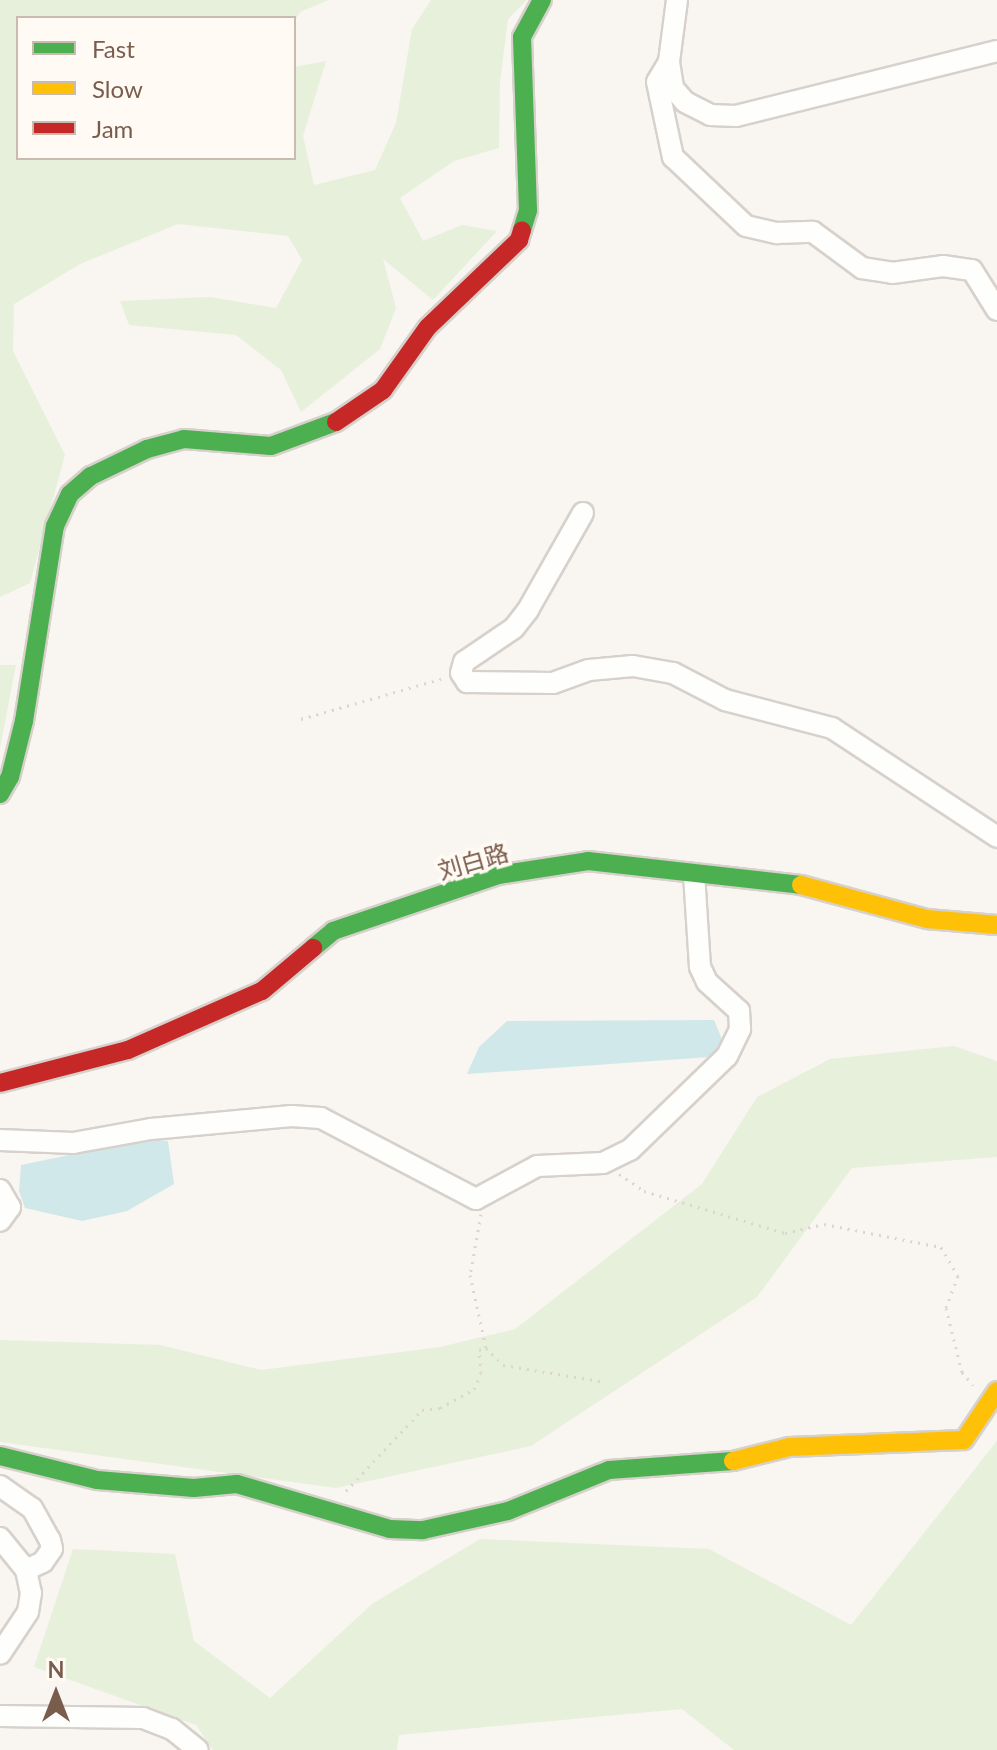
<!DOCTYPE html>
<html>
<head>
<meta charset="utf-8">
<style>
  body { margin:0 }
  #map { position:relative; width:997px; height:1750px; overflow:hidden; background:#f9f5f0; font-family:Lato,"Noto Sans SC",sans-serif }
  div>[style] { position:absolute }
  .green>* { inset:0; background:#e7f0db }
  .water>* { inset:0; background:#d0e8ea }
  .path>* { height:3px; margin-top:-1.5px; transform-origin:0; background:repeating-linear-gradient(90deg,#dcd5d0 0 2px,transparent 0 8px) }
  .roads { filter:drop-shadow(2px 0 #d7d1cb) drop-shadow(-2px 0 #d7d1cb) drop-shadow(0 2px #d7d1cb) drop-shadow(0 -2px #d7d1cb) }
  .street>* { height:20px; margin:-10px; padding:0 10px; transform-origin:10px; border-radius:10px; background:#fefefd }
  .fast>* { height:18px; margin:-9px; padding:0 9px; transform-origin:9px; border-radius:9px; background:#4caf50 }
  .slow>* { height:18px; margin:-9px; padding:0 9px; transform-origin:9px; border-radius:9px; background:#ffc107 }
  .jam>* { height:18px; margin:-9px; padding:0 9px; transform-origin:9px; border-radius:9px; background:#c62828 }
  span { translate:-50% -50%; white-space:nowrap; text-align:center; line-height:1.15; -webkit-text-stroke:7px #fffaf3; paint-order:stroke }
  .street-label { font-size:24px; color:#7a5c4d }
  .legend { position:absolute; left:16px; top:16px; width:280px; height:144px; box-sizing:border-box; background:#fffaf3; border:2px solid #cabbb1; margin:0; padding:10px 14px; list-style:none; font-size:24px; color:#7a5c4d }
  .legend li { display:flex; align-items:center; gap:16px; height:40px }
  .legend b { width:40px; border:2px solid #cabbb1 }
  .north { position:absolute; left:16px; top:1654px; width:80px; height:80px; -webkit-text-stroke:6px #fffaf3; paint-order:stroke; rotate:0deg; font-size:22px; font-weight:700; line-height:32px; text-align:center; color:#7a5c4d }
  .north::after { content:''; display:block; margin:auto; width:28px; height:36px; background:#7a5c4d; clip-path:polygon(50% 0,100% 100%,50% 72%,0 100%) }
</style>
</head>
<body>
<div id="map">
  <div class="green">
    <div style="clip-path:polygon(0 0,329px 0,300px 12px,294px 23px,294px 18px,18px 18px,18px 158px,294px 158px,294px 67px,326px 61px,303px 136px,314px 185px,375px 170px,396px 123px,412px 29px,431px 0,527px 0,508px 19px,500px 82px,499px 148px,454px 161px,400px 198px,423px 241px,462px 225px,497px 231px,433px 300px,383px 259px,396px 308px,380px 349px,301px 412px,281px 370px,236px 335px,129px 325px,120px 301px,209px 297px,276px 308px,302px 260px,288px 236px,178px 224px,80px 264px,14px 304px,13px 351px,65px 455px,30px 583px,0 597px)"></div>
    <div style="clip-path:polygon(0 665px,16px 665px,0 748px)"></div>
    <div style="clip-path:polygon(954px 1046px,997px 1061px,997px 1157px,852px 1168px,757px 1297px,531px 1446px,336px 1488px,0 1442px,0 1340px,161px 1345px,261px 1370px,440px 1347px,515px 1329px,702px 1184px,757px 1097px,830px 1059px)"></div>
    <div style="clip-path:polygon(997px 1441px,997px 1750px,734px 1750px,682px 1709px,399px 1735px,397px 1750px,213px 1750px,196px 1725px,34px 1667px,73px 1549px,175px 1554px,194px 1641px,270px 1698px,372px 1604px,480px 1539px,709px 1549px,851px 1625px)"></div>
  </div>
  <div class="water">
    <div style="clip-path:polygon(714px 1020px,723px 1042px,710px 1057px,467px 1074px,479px 1047px,507px 1021px)"></div>
    <div style="clip-path:polygon(147px 1139px,168px 1141px,174px 1184px,127px 1211px,82px 1221px,25px 1208px,19px 1191px,21px 1165px)"></div>
  </div>
  <div class="path">
    <div style="left:301px;top:719px;width:149px;rotate:-16deg"></div>
    <div style="left:619px;top:1174px;width:30px;rotate:34deg"></div>
    <div style="left:644px;top:1191px;width:147px;rotate:16.6deg"></div>
    <div style="left:785px;top:1233px;width:40px;rotate:-13deg"></div>
    <div style="left:824px;top:1224px;width:119px;rotate:11.1deg"></div>
    <div style="left:941px;top:1247px;width:34px;rotate:60deg"></div>
    <div style="left:958px;top:1276px;width:34px;rotate:111deg"></div>
    <div style="left:946px;top:1308px;width:66px;rotate:76deg"></div>
    <div style="left:962px;top:1372px;width:17px;rotate:50deg"></div>
    <div style="left:481px;top:1214px;width:62px;rotate:100.2deg"></div>
    <div style="left:470px;top:1275px;width:75px;rotate:77.6deg"></div>
    <div style="left:486px;top:1348px;width:24px;rotate:45deg"></div>
    <div style="left:503px;top:1365px;width:104px;rotate:9.4deg"></div>
    <div style="left:346px;top:1491px;width:111px;rotate:-46.8deg"></div>
    <div style="left:422px;top:1410px;width:18px;rotate:-6deg"></div>
    <div style="left:440px;top:1408px;width:39px;rotate:-29deg"></div>
    <div style="left:474px;top:1389px;width:17px;rotate:-66deg"></div>
    <div style="left:481px;top:1373px;width:23px;rotate:-95deg"></div>
    <div style="left:479px;top:1350px;width:7px;rotate:-16deg"></div>
  </div>
  <div class="roads">
    <div class="street">
      <div style="left:677px;top:0;width:63px;rotate:97.4deg"></div>
      <div style="left:669px;top:62px;width:26px;rotate:81deg"></div>
      <div style="left:673px;top:88px;width:18px;rotate:49deg"></div>
      <div style="left:685px;top:102px;width:28px;rotate:27deg"></div>
      <div style="left:710px;top:115px;width:26px;rotate:2deg"></div>
      <div style="left:736px;top:116px;width:269px;rotate:-14deg"></div>
      <div style="left:669px;top:62px;width:23px;rotate:121deg"></div>
      <div style="left:657px;top:82px;width:77px;rotate:78deg"></div>
      <div style="left:673px;top:157px;width:100px;rotate:43.4deg"></div>
      <div style="left:746px;top:226px;width:32px;rotate:13deg"></div>
      <div style="left:777px;top:233px;width:36px;rotate:-2deg"></div>
      <div style="left:813px;top:232px;width:61px;rotate:36.3deg"></div>
      <div style="left:862px;top:268px;width:30px;rotate:9deg"></div>
      <div style="left:892px;top:273px;width:51px;rotate:-7.8deg"></div>
      <div style="left:943px;top:266px;width:29px;rotate:8deg"></div>
      <div style="left:972px;top:270px;width:47px;rotate:58deg"></div>
      <div style="left:583px;top:513px;width:112px;rotate:119.6deg"></div>
      <div style="left:528px;top:610px;width:23px;rotate:128deg"></div>
      <div style="left:514px;top:628px;width:60px;rotate:145.8deg"></div>
      <div style="left:464px;top:662px;width:11px;rotate:105deg"></div>
      <div style="left:461px;top:673px;width:11px;rotate:56deg"></div>
      <div style="left:467px;top:682px;width:86px;rotate:0.7deg"></div>
      <div style="left:553px;top:683px;width:38px;rotate:-20deg"></div>
      <div style="left:589px;top:670px;width:44px;rotate:-5.2deg"></div>
      <div style="left:633px;top:666px;width:41px;rotate:9.9deg"></div>
      <div style="left:673px;top:673px;width:59px;rotate:27.4deg"></div>
      <div style="left:725px;top:700px;width:111px;rotate:14.7deg"></div>
      <div style="left:832px;top:728px;width:198px;rotate:33.4deg"></div>
      <div style="left:0;top:1140px;width:73px;rotate:2.4deg"></div>
      <div style="left:73px;top:1143px;width:79px;rotate:-10.2deg"></div>
      <div style="left:151px;top:1129px;width:141px;rotate:-5.3deg"></div>
      <div style="left:291px;top:1116px;width:30px;rotate:4deg"></div>
      <div style="left:321px;top:1118px;width:175px;rotate:27.6deg"></div>
      <div style="left:476px;top:1199px;width:69px;rotate:-28.4deg"></div>
      <div style="left:537px;top:1166px;width:66px;rotate:-2.6deg"></div>
      <div style="left:603px;top:1163px;width:30px;rotate:-26deg"></div>
      <div style="left:630px;top:1150px;width:135px;rotate:-44.1deg"></div>
      <div style="left:727px;top:1056px;width:30px;rotate:-64deg"></div>
      <div style="left:740px;top:1029px;width:18px;rotate:-93deg"></div>
      <div style="left:739px;top:1011px;width:43px;rotate:-137.8deg"></div>
      <div style="left:707px;top:982px;width:17px;rotate:-115deg"></div>
      <div style="left:700px;top:967px;width:93px;rotate:-93.7deg"></div>
      <div style="left:0;top:1190px;width:20px;rotate:60deg"></div>
      <div style="left:10px;top:1207px;width:17px;rotate:126deg"></div>
      <div style="left:0;top:1486px;width:39px;rotate:35deg"></div>
      <div style="left:32px;top:1508px;width:37px;rotate:61deg"></div>
      <div style="left:50px;top:1540px;width:9px;rotate:77deg"></div>
      <div style="left:52px;top:1549px;width:16px;rotate:125deg"></div>
      <div style="left:43px;top:1562px;width:19px;rotate:155deg"></div>
      <div style="left:0;top:1538px;width:41px;rotate:50.9deg"></div>
      <div style="left:26px;top:1570px;width:24px;rotate:78deg"></div>
      <div style="left:31px;top:1593px;width:19px;rotate:99deg"></div>
      <div style="left:28px;top:1612px;width:50px;rotate:123.7deg"></div>
      <div style="left:0;top:1716px;width:143px;rotate:0.8deg"></div>
      <div style="left:143px;top:1718px;width:31px;rotate:21deg"></div>
      <div style="left:172px;top:1729px;width:33px;rotate:39deg"></div>
    </div>
    <div class="fast">
      <div style="left:522px;top:230px;width:21px;rotate:-73deg"></div>
      <div style="left:528px;top:210px;width:173px;rotate:-92deg"></div>
      <div style="left:522px;top:37px;width:42px;rotate:-61.6deg"></div>
      <div style="left:0;top:794px;width:20px;rotate:-60deg"></div>
      <div style="left:10px;top:777px;width:58px;rotate:-76deg"></div>
      <div style="left:24px;top:721px;width:197px;rotate:-81deg"></div>
      <div style="left:55px;top:526px;width:35px;rotate:-65deg"></div>
      <div style="left:70px;top:494px;width:28px;rotate:-41deg"></div>
      <div style="left:91px;top:476px;width:62px;rotate:-25.7deg"></div>
      <div style="left:147px;top:449px;width:38px;rotate:-15deg"></div>
      <div style="left:184px;top:439px;width:87px;rotate:4.6deg"></div>
      <div style="left:271px;top:446px;width:69px;rotate:-20.3deg"></div>
      <div style="left:313px;top:948px;width:26px;rotate:-40deg"></div>
      <div style="left:333px;top:931px;width:174px;rotate:-18.7deg"></div>
      <div style="left:498px;top:875px;width:91px;rotate:-8.8deg"></div>
      <div style="left:588px;top:861px;width:214px;rotate:6.4deg"></div>
      <div style="left:0;top:1456px;width:100px;rotate:13.9deg"></div>
      <div style="left:97px;top:1480px;width:97px;rotate:4.7deg"></div>
      <div style="left:194px;top:1488px;width:43px;rotate:-5.3deg"></div>
      <div style="left:237px;top:1484px;width:159px;rotate:16.4deg"></div>
      <div style="left:390px;top:1529px;width:33px;rotate:2deg"></div>
      <div style="left:423px;top:1530px;width:87px;rotate:-12.6deg"></div>
      <div style="left:508px;top:1511px;width:109px;rotate:-22.1deg"></div>
      <div style="left:609px;top:1470px;width:124px;rotate:-4.2deg"></div>
    </div>
    <div class="slow">
      <div style="left:801px;top:885px;width:131px;rotate:15.1deg"></div>
      <div style="left:927px;top:919px;width:70px;rotate:4.9deg"></div>
      <div style="left:733px;top:1461px;width:58px;rotate:-14deg"></div>
      <div style="left:789px;top:1447px;width:175px;rotate:-2.3deg"></div>
      <div style="left:964px;top:1440px;width:59px;rotate:-56deg"></div>
    </div>
    <div class="jam">
      <div style="left:336px;top:422px;width:57px;rotate:-34.2deg"></div>
      <div style="left:383px;top:390px;width:77px;rotate:-54.5deg"></div>
      <div style="left:428px;top:327px;width:126px;rotate:-43.7deg"></div>
      <div style="left:519px;top:240px;width:10px;rotate:-73deg"></div>
      <div style="left:0;top:1083px;width:132px;rotate:-14.5deg"></div>
      <div style="left:128px;top:1050px;width:146px;rotate:-23.8deg"></div>
      <div style="left:262px;top:991px;width:67px;rotate:-40.1deg"></div>
    </div>
  </div>
  <div class="street-label">
    <span style="left:473px;top:861px;rotate:-16deg">刘白路</span>
  </div>
  <ul class="legend">
  <li><b style="height:10px;background:#4caf50"></b>Fast</li>
  <li><b style="height:10px;background:#ffc107"></b>Slow</li>
  <li><b style="height:10px;background:#c62828"></b>Jam</li>
  </ul>
  <div class="north">N</div>
</div>
</body>
</html>
